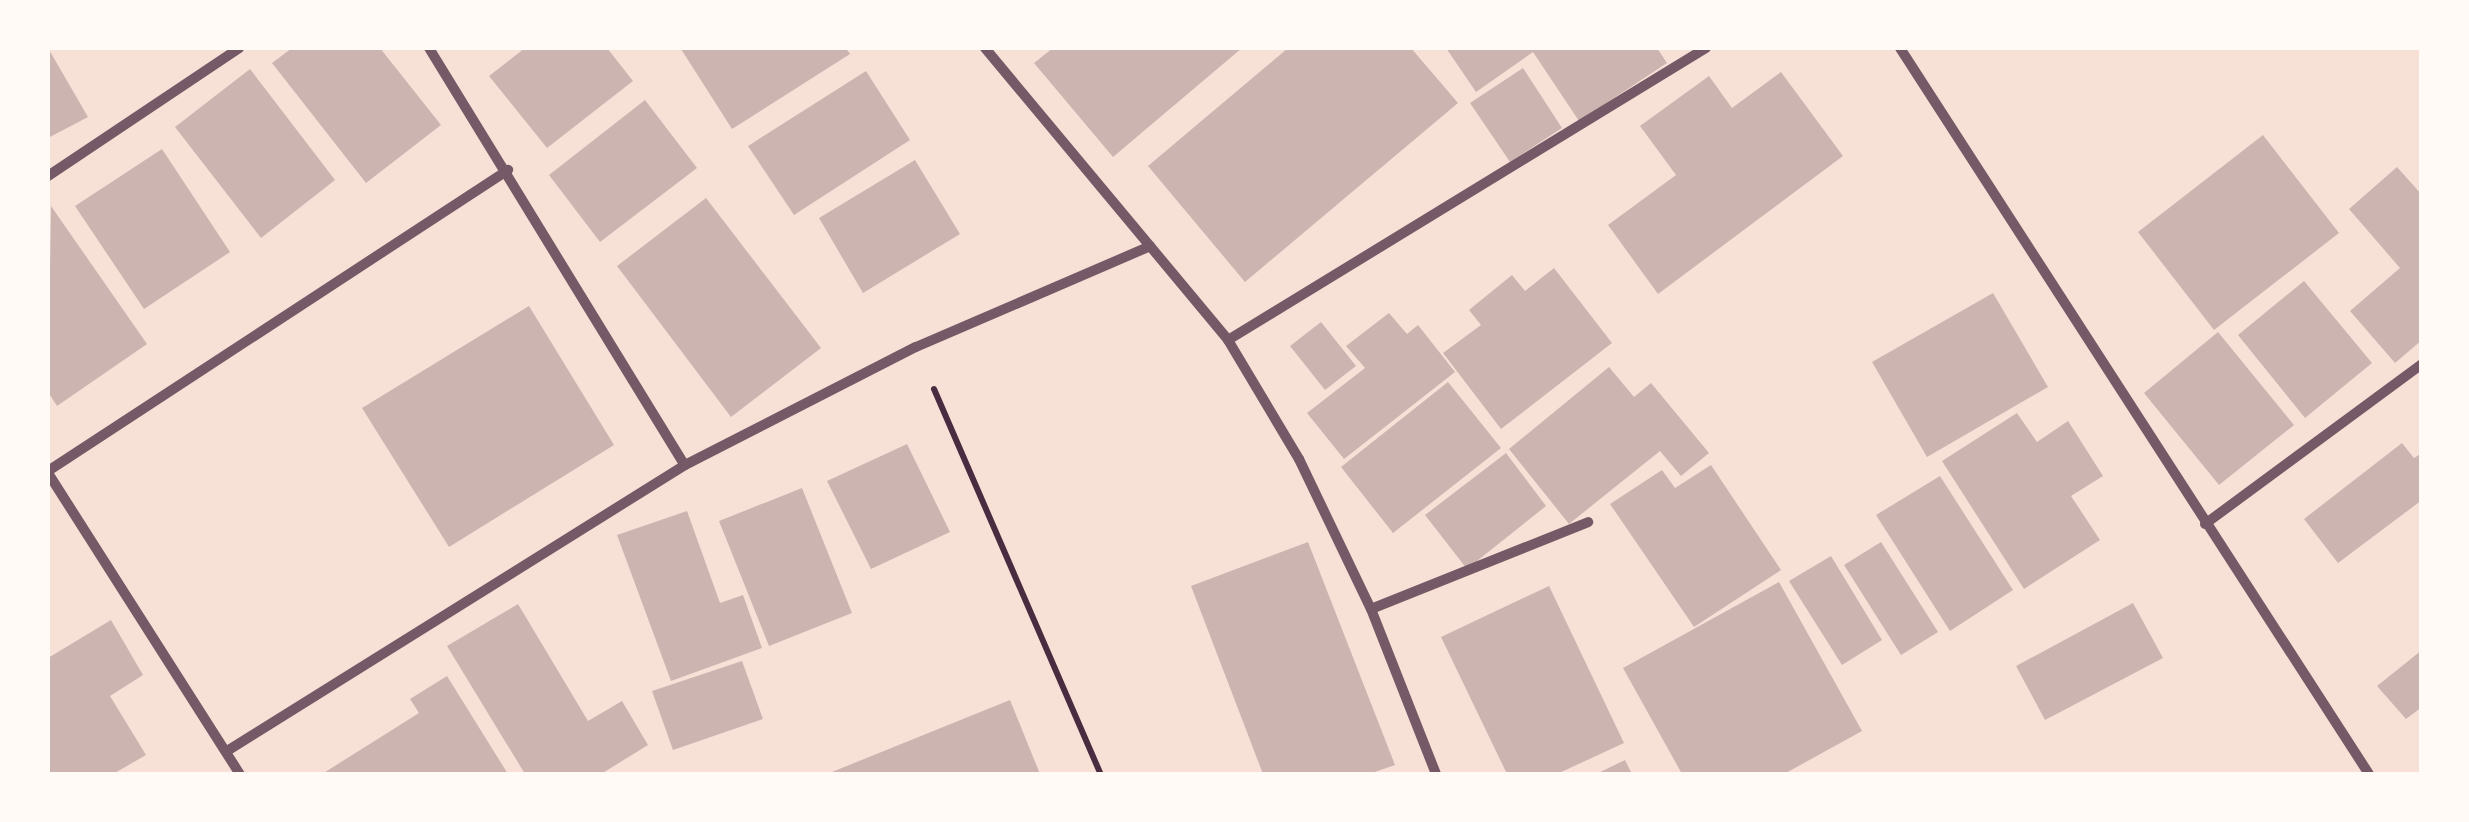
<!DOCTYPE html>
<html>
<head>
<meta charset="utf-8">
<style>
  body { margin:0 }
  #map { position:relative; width:2469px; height:822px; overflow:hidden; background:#f7e1d7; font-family:"Source Serif 4",serif }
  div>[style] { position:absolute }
  .building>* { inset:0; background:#ccb4b1 }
  .path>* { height:6px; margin:-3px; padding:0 3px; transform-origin:3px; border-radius:3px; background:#4a2c40 }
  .minor>* { height:10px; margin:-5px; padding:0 5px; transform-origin:5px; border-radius:5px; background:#755966 }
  span { translate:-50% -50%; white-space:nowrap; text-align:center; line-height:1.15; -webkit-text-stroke:10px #fffaf5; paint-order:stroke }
  .frame { position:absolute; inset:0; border:50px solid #fffaf5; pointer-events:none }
</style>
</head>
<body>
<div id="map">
  <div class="building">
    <div style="clip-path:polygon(48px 48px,88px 117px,48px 138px)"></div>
    <div style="clip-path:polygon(292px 48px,380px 48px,441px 125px,366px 183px,272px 63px)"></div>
    <div style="clip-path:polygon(525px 48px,607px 48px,633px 81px,547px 148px,489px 76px)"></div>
    <div style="clip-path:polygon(846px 48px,850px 54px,732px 129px,681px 49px)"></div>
    <div style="clip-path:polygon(1053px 48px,1242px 48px,1113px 157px,1034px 63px)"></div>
    <div style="clip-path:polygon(1288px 48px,1411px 48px,1458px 103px,1245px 282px,1148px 166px)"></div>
    <div style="clip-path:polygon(1446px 48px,1657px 48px,1667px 63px,1579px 121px,1533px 52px,1476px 92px)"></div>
    <div style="clip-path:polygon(1523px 68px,1562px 128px,1510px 162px,1470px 103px)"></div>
    <div style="clip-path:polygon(250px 69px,335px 180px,261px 238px,175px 127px)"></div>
    <div style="clip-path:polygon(866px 71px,910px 140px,794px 215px,748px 146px)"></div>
    <div style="clip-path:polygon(1781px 72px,1843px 156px,1658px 294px,1608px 225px,1676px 175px,1640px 126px,1709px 76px,1732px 108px)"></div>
    <div style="clip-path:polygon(645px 100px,697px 168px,600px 242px,549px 175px)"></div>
    <div style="clip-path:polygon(2263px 135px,2339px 233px,2214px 330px,2138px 232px)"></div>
    <div style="clip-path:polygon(162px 149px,230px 252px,144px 309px,75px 206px)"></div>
    <div style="clip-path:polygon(915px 160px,960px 234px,863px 293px,819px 218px)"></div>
    <div style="clip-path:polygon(2397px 167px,2422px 195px,2422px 340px,2395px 363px,2350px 311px,2400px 268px,2349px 209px)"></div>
    <div style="clip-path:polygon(706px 198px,821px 348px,731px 417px,617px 266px)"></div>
    <div style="clip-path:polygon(51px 206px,147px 344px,57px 406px,48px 392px)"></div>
    <div style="clip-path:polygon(1554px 268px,1612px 343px,1501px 429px,1443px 353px,1481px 325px,1469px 310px,1512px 275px,1525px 291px)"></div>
    <div style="clip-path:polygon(2304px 281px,2372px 363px,2305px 418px,2238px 335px)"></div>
    <div style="clip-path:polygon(1993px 293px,2048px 387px,1927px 457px,1872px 362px)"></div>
    <div style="clip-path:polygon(529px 306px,614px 445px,449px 547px,362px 408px)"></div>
    <div style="clip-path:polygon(1389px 313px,1407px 334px,1418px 325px,1455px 372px,1344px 459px,1307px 413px,1365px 368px,1346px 346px)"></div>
    <div style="clip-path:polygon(1321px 322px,1356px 366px,1325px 390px,1290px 346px)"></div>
    <div style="clip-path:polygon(2218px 332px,2294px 425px,2219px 485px,2144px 393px)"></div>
    <div style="clip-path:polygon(1609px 367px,1634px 397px,1651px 383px,1709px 453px,1681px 476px,1660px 451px,1569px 524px,1509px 449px)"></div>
    <div style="clip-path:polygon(1448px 382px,1501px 448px,1393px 533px,1341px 467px)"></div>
    <div style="clip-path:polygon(2017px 413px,2037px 442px,2068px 421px,2103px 476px,2071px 496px,2100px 540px,2024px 589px,1942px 461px)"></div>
    <div style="clip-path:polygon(2402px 443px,2414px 458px,2422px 453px,2422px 500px,2338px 563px,2304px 519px)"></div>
    <div style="clip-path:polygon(907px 444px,950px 532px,871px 569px,827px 481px)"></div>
    <div style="clip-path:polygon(1506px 453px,1546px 506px,1467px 569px,1425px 515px)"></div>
    <div style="clip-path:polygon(1711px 465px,1781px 570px,1694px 627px,1610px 504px,1662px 470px,1675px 488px)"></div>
    <div style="clip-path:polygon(1940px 476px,2013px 590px,1950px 631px,1876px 515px)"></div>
    <div style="clip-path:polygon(802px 488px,852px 613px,769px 646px,719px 521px)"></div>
    <div style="clip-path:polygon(687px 511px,720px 603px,743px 595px,762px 648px,671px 681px,617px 535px)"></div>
    <div style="clip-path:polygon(1308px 542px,1395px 765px,1369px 774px,1263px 774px,1191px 586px)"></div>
    <div style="clip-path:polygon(1881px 542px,1938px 632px,1901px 655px,1844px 565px)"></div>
    <div style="clip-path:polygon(1831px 556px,1882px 640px,1842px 665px,1789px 581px)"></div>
    <div style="clip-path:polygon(1779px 582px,1862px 731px,1784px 774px,1682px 774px,1623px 668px)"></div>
    <div style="clip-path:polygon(1549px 586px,1624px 743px,1557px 774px,1507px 774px,1441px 637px)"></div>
    <div style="clip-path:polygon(2133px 603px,2163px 658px,2045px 720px,2016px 666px)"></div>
    <div style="clip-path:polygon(518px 604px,588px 721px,622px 701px,648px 745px,601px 774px,525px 774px,447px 646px)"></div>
    <div style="clip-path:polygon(111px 620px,143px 675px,110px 696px,146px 755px,113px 774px,48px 774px,48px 658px)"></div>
    <div style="clip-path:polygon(2422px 650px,2422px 707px,2406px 719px,2377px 686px)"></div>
    <div style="clip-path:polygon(742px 661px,763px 719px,673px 750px,652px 691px)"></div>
    <div style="clip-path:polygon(447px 676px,508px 774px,322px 774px,419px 713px,410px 699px)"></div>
    <div style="clip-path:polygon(1010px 700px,1040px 774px,827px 774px)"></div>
    <div style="clip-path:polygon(1625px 760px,1632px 774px,1596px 774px)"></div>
  </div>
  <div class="path">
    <div style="left:934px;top:389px;width:420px;rotate:66.6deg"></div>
  </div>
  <div class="minor">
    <div style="left:429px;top:48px;width:489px;rotate:58.5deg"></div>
    <div style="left:985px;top:48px;width:380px;rotate:50.2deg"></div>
    <div style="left:1228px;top:340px;width:139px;rotate:59.2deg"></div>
    <div style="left:1299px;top:459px;width:166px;rotate:64.4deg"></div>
    <div style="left:1371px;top:609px;width:177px;rotate:68.5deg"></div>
    <div style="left:1900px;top:48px;width:864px;rotate:57.14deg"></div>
    <div style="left:48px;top:176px;width:230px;rotate:-33.8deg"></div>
    <div style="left:1228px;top:340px;width:560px;rotate:-31.42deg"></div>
    <div style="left:48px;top:471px;width:550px;rotate:-33.2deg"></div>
    <div style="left:48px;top:473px;width:357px;rotate:57.5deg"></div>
    <div style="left:2205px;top:524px;width:270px;rotate:-36.4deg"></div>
    <div style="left:1371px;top:609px;width:234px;rotate:-21.8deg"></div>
    <div style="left:227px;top:751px;width:540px;rotate:-31.98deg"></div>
    <div style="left:685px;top:465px;width:259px;rotate:-27.1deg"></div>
    <div style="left:916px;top:347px;width:255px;rotate:-23.3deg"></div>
  </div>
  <div class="frame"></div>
</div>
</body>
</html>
